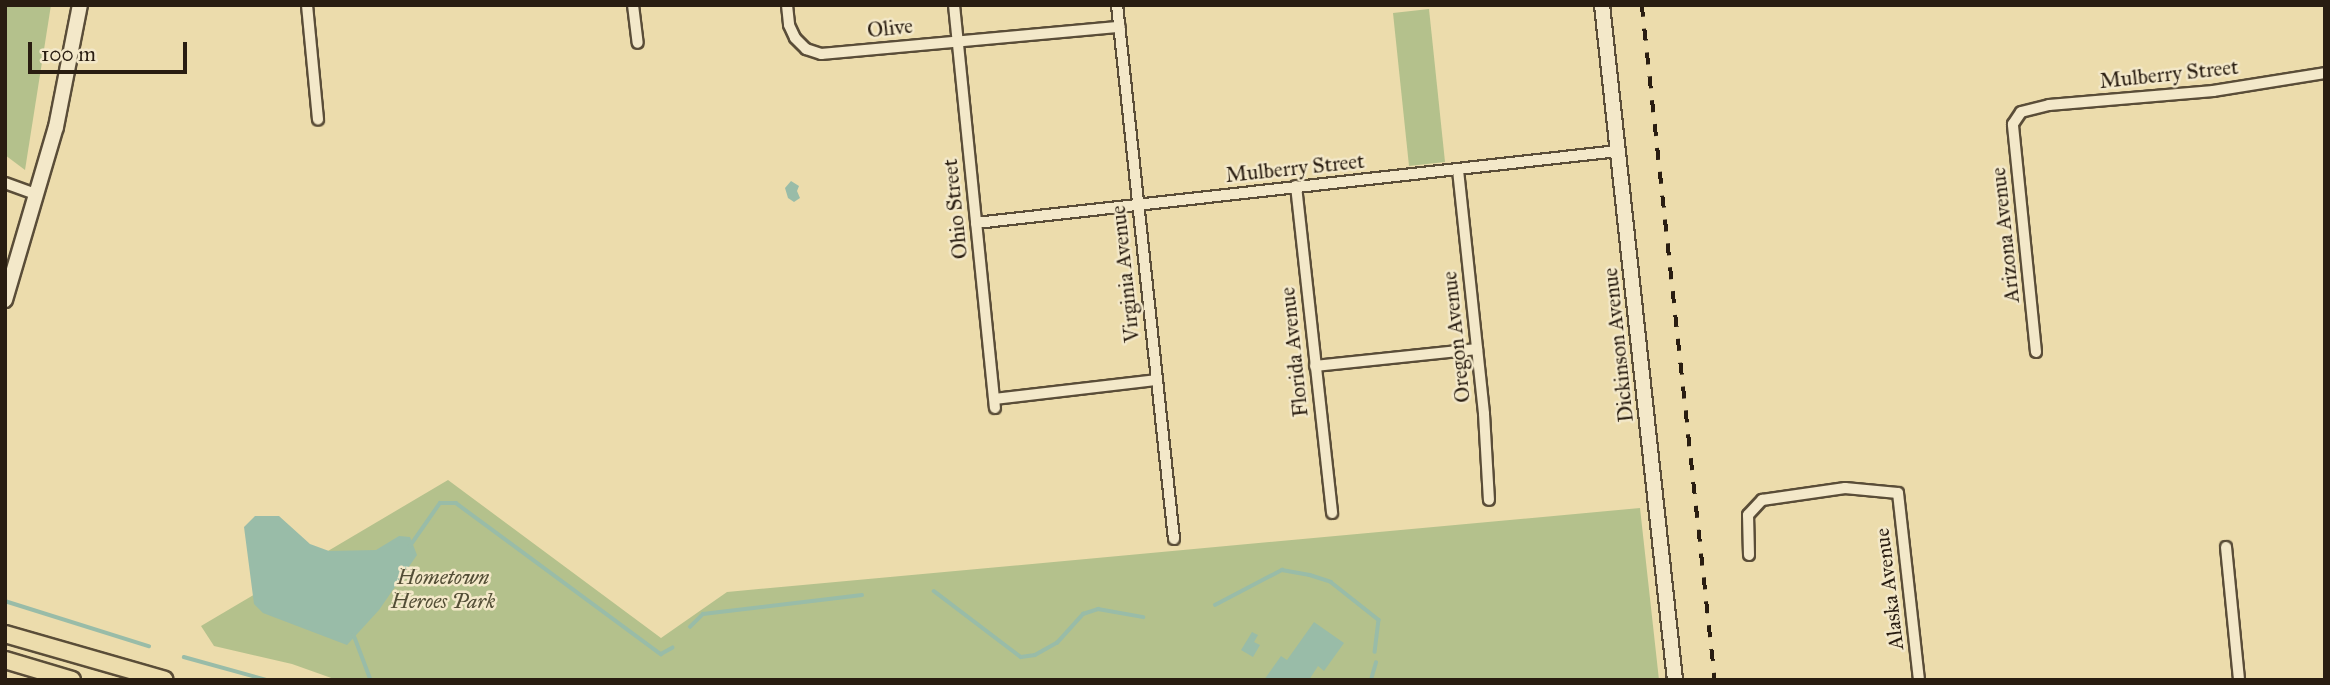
<!DOCTYPE html>
<html>
<head>
<meta charset="utf-8">
<style>
  body { margin:0 }
  #map { position:relative; width:2330px; height:685px; overflow:hidden; background:#ecdcac; font-family:"IM FELL Great Primer",serif }
  div>[style] { position:absolute }
  .green>* { inset:0; background:#b4c18c }
  .water>* { inset:0; background:#99bca8 }
  .stream>* { height:3.5px; margin:-1.75px; padding:0 1.75px; transform-origin:1.75px; border-radius:1.75px; background:#99bca8 }
  .roads { filter:drop-shadow(2px 0 #5a4d38) drop-shadow(-2px 0 #5a4d38) drop-shadow(0 2px #5a4d38) drop-shadow(0 -2px #5a4d38) }
  .street>* { height:10px; margin:-5px; padding:0 5px; transform-origin:5px; border-radius:5px; background:#f3e8c9 }
  .secondary>* { height:14px; margin:-7px; padding:0 7px; transform-origin:7px; border-radius:7px; background:#f3e8c9 }
  .primary>* { height:16px; margin:-8px; padding:0 8px; transform-origin:8px; border-radius:8px; background:#ecdcac }
  .rail>* { height:3.5px; margin-top:-1.75px; transform-origin:0; background:repeating-linear-gradient(90deg,#291d11 0 12px,transparent 0 24px) }
  span { translate:-50% -50%; white-space:nowrap; text-align:center; line-height:1.15; -webkit-text-stroke:5px #f3e8c9; paint-order:stroke }
  .street-label { font-size:21px; color:#291d11 }
  .park-label { font-size:21px; color:#534e36; font-style:italic }
  .frame { position:absolute; inset:0; border:7px solid #291d11; pointer-events:none }
  .scale { position:absolute; left:28px; top:42px; width:159px; height:32px; box-sizing:border-box; border:4px solid #291d11; border-top:0; padding-left:9px; font-size:21px; line-height:24px; white-space:nowrap; color:#291d11; -webkit-text-stroke:5px #f3e8c9; paint-order:stroke }
</style>
</head>
<body>
<div id="map">
  <div class="green">
    <div style="clip-path:polygon(5px 5px,51px 5px,25px 170px,5px 155px)"></div>
    <div style="clip-path:polygon(1429px 9px,1445px 162px,1409px 166px,1393px 13px)"></div>
    <div style="clip-path:polygon(448px 480px,661px 638px,727px 592px,1640px 508px,1659px 680px,337px 680px,292px 664px,214px 646px,201px 626px)"></div>
  </div>
  <div class="water">
    <div style="clip-path:polygon(791px 181px,799px 186px,797px 191px,800px 198px,794px 202px,788px 198px,785px 188px)"></div>
    <div style="clip-path:polygon(255px 516px,279px 516px,310px 544px,329px 551px,376px 550px,399px 536px,410px 537px,417px 555px,379px 610px,347px 645px,263px 613px,254px 604px,244px 527px)"></div>
    <div style="clip-path:polygon(1314px 622px,1344px 643px,1324px 671px,1318px 666px,1309px 680px,1264px 680px,1281px 656px,1287px 660px)"></div>
    <div style="clip-path:polygon(1252px 632px,1258px 635px,1254px 642px,1260px 645px,1253px 657px,1241px 650px)"></div>
  </div>
  <div class="stream">
    <div style="left:410px;top:546px;width:52px;rotate:-55.1deg"></div>
    <div style="left:440px;top:503px;width:16px"></div>
    <div style="left:456px;top:503px;width:255px;rotate:36.4deg"></div>
    <div style="left:661px;top:654px;width:13px;rotate:-29deg"></div>
    <div style="left:934px;top:591px;width:109px;rotate:37.2deg"></div>
    <div style="left:1021px;top:657px;width:14px;rotate:-8deg"></div>
    <div style="left:1035px;top:655px;width:25px;rotate:-29deg"></div>
    <div style="left:1057px;top:643px;width:39px;rotate:-48deg"></div>
    <div style="left:1083px;top:614px;width:16px;rotate:-18deg"></div>
    <div style="left:1098px;top:609px;width:46px;rotate:10.1deg"></div>
    <div style="left:5px;top:601px;width:151px;rotate:17.4deg"></div>
    <div style="left:1215px;top:605px;width:76px;rotate:-27.6deg"></div>
    <div style="left:1282px;top:570px;width:28px;rotate:10deg"></div>
    <div style="left:1310px;top:575px;width:22px;rotate:18deg"></div>
    <div style="left:1331px;top:582px;width:61px;rotate:38.4deg"></div>
    <div style="left:1379px;top:620px;width:32px;rotate:97deg"></div>
    <div style="left:690px;top:627px;width:18px;rotate:-45deg"></div>
    <div style="left:703px;top:614px;width:160px;rotate:-6.8deg"></div>
    <div style="left:354px;top:635px;width:48px;rotate:69.3deg"></div>
    <div style="left:184px;top:657px;width:86px;rotate:15.5deg"></div>
    <div style="left:1371px;top:680px;width:18px;rotate:-74deg"></div>
  </div>
  <div class="roads">
    <div class="street">
      <div style="left:307px;top:5px;width:115px;rotate:84.5deg"></div>
      <div style="left:633px;top:5px;width:38px;rotate:83deg"></div>
      <div style="left:787px;top:5px;width:20px;rotate:84deg"></div>
      <div style="left:789px;top:25px;width:14px;rotate:65deg"></div>
      <div style="left:795px;top:38px;width:16px;rotate:45deg"></div>
      <div style="left:806px;top:49px;width:16px;rotate:18deg"></div>
      <div style="left:821px;top:54px;width:300px;rotate:-5.2deg"></div>
      <div style="left:954px;top:5px;width:405px;rotate:84.2deg"></div>
      <div style="left:1117px;top:5px;width:537px;rotate:83.91deg"></div>
      <div style="left:1458px;top:170px;width:245px;rotate:83.9deg"></div>
      <div style="left:1484px;top:414px;width:86px;rotate:86.7deg"></div>
      <div style="left:5px;top:183px;width:33px;rotate:20deg"></div>
      <div style="left:1296px;top:186px;width:329px;rotate:83.7deg"></div>
      <div style="left:976px;top:223px;width:646px;rotate:-6.4deg"></div>
      <div style="left:2036px;top:352px;width:229px;rotate:-95.8deg"></div>
      <div style="left:2013px;top:124px;width:14px;rotate:-56deg"></div>
      <div style="left:2021px;top:112px;width:29px;rotate:-14deg"></div>
      <div style="left:2049px;top:105px;width:165px;rotate:-4.9deg"></div>
      <div style="left:2213px;top:91px;width:113px;rotate:-9.1deg"></div>
      <div style="left:1315px;top:366px;width:163px;rotate:-6deg"></div>
      <div style="left:995px;top:399px;width:163px;rotate:-6.7deg"></div>
      <div style="left:2226px;top:547px;width:134px;rotate:84.4deg"></div>
      <div style="left:1749px;top:555px;width:40px;rotate:-91.4deg"></div>
      <div style="left:1748px;top:515px;width:21px;rotate:-47deg"></div>
      <div style="left:1762px;top:500px;width:84px;rotate:-8.2deg"></div>
      <div style="left:1845px;top:488px;width:53px;rotate:5.4deg"></div>
      <div style="left:1898px;top:493px;width:188px;rotate:83.6deg"></div>
    </div>
    <div class="secondary">
      <div style="left:1602px;top:5px;width:679px;rotate:83.83deg"></div>
      <div style="left:5px;top:300px;width:180px;rotate:-73.6deg"></div>
      <div style="left:56px;top:127px;width:124px;rotate:-78.9deg"></div>
    </div>
    <div class="primary">
      <div style="left:5px;top:634px;width:166px;rotate:16deg"></div>
      <div style="left:5px;top:660px;width:70px;rotate:16.6deg"></div>
    </div>
  </div>
  <div class="rail">
    <div style="left:1642px;top:5px;width:679px;rotate:83.83deg"></div>
  </div>
  <div class="street-label">
    <span style="left:890px;top:28px;rotate:-6deg">Olive</span>
    <span style="left:2169px;top:74px;rotate:-6deg">Mulberry Street</span>
    <span style="left:1295px;top:168px;rotate:-6deg">Mulberry Street</span>
    <span style="left:955px;top:209px;rotate:-96deg">Ohio Street</span>
    <span style="left:2005px;top:235px;rotate:-96deg">Arizona Avenue</span>
    <span style="left:1125px;top:274px;rotate:-96deg">Virginia Avenue</span>
    <span style="left:1456px;top:337px;rotate:-96deg">Oregon Avenue</span>
    <span style="left:1618px;top:345px;rotate:-96deg">Dickinson Avenue</span>
    <span style="left:1294px;top:352px;rotate:-96deg">Florida Avenue</span>
    <span style="left:1889px;top:589px;rotate:-97deg">Alaska Avenue</span>
  </div>
  <div class="park-label">
    <span style="left:443px;top:589px">Hometown<br>Heroes Park</span>
  </div>
  <div class="frame"></div>
  <div class="scale">100 m</div>
</div>
</body>
</html>
